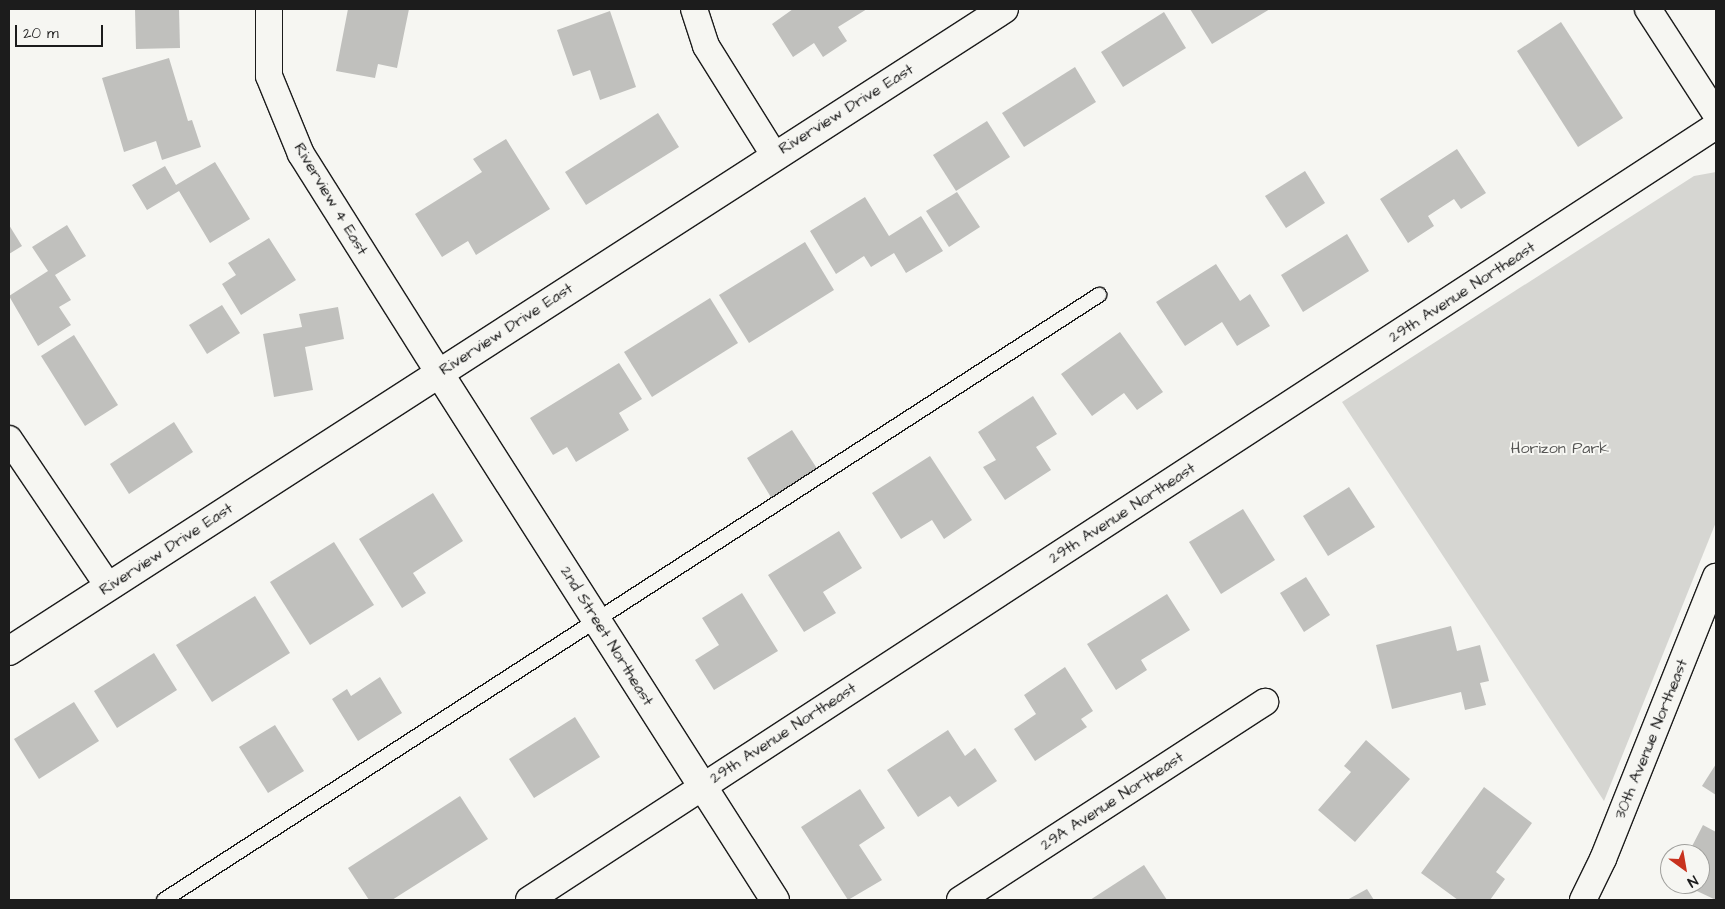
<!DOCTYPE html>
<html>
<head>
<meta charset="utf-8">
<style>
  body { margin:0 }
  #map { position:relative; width:1725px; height:909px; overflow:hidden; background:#f6f6f2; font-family:"Architects Daughter",sans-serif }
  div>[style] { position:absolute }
  .green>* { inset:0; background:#d6d6d2 }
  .building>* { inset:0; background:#c0c0bd }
  .roads { filter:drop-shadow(1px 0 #1c1c1c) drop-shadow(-1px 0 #1c1c1c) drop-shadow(0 1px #1c1c1c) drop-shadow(0 -1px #1c1c1c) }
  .lane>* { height:14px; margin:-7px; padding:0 7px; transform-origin:7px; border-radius:7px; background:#f6f6f2 }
  .street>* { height:26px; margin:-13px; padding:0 13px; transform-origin:13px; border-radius:13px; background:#f6f6f2 }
  .secondary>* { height:28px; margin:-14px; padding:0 14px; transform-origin:14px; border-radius:14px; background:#f6f6f2 }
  span { translate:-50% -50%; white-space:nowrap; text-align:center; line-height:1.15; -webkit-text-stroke:4px #f6f6f2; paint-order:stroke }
  .street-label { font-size:16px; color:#1c1c1c }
  .park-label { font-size:16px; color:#545453 }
  .frame { position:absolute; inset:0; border:10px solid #1c1c1c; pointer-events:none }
  .north { position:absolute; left:1660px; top:844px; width:50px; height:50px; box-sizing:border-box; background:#f6f6f2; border:1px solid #9f9f9c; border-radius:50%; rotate:148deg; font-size:14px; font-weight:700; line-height:20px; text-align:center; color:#1c1c1c }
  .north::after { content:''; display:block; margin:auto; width:18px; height:22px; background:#c8321e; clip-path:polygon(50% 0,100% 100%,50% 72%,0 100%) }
  .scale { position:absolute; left:15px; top:25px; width:88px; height:22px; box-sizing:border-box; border:2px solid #1c1c1c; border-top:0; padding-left:6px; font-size:15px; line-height:18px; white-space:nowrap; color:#1c1c1c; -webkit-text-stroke:4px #f6f6f2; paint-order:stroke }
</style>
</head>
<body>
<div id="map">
  <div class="green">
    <div style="clip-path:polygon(1716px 172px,1716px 522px,1604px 801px,1342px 402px,1694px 176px)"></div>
  </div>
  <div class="building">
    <div style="clip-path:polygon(135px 9px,179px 9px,180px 48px,136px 49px)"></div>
    <div style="clip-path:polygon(348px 9px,409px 9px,397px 68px,378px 64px,375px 78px,336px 71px)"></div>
    <div style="clip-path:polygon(793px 9px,867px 9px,838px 27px,847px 41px,823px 57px,814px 43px,793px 57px,772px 24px)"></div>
    <div style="clip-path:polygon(1190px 9px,1270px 9px,1212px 44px)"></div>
    <div style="clip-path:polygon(610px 11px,636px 87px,600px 100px,590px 70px,573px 76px,557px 30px)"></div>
    <div style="clip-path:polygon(1164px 12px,1186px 48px,1123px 87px,1101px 52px)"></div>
    <div style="clip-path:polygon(1561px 22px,1623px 118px,1578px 147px,1517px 51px)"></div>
    <div style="clip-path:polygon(169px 58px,188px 121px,192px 120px,201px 147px,162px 160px,156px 141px,124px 152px,102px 78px)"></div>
    <div style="clip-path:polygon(1075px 67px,1096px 102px,1024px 147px,1002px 113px)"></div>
    <div style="clip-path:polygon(658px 113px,679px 147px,586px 205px,565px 172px)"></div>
    <div style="clip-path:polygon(987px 121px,1010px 157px,956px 191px,933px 155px)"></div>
    <div style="clip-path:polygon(506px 139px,550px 209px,476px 255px,468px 241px,442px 257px,415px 214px,482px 172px,473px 159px)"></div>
    <div style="clip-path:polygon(1457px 149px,1486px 193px,1461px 209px,1454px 199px,1428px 216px,1434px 226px,1408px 243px,1380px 199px)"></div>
    <div style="clip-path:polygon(215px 162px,250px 219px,210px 243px,179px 191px,147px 210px,132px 185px,165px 166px,176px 185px)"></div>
    <div style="clip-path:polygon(1305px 171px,1325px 203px,1286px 228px,1265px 196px)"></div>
    <div style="clip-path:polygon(957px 192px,980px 227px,949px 247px,926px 211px)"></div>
    <div style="clip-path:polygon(865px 197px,889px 236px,921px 216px,943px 251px,906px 273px,894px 253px,871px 267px,864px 256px,836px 274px,810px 231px)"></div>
    <div style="clip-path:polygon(9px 225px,22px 246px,9px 254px)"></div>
    <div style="clip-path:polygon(67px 225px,86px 256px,55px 275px,71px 300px,59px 307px,71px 325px,38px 346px,9px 296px,48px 271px,32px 247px)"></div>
    <div style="clip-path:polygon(1347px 234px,1369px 271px,1303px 312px,1281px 275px)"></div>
    <div style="clip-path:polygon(269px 238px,296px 280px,241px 315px,222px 284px,236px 275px,228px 263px)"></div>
    <div style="clip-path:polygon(805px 242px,834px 290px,749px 343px,719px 295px)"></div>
    <div style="clip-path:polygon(1216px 264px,1240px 301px,1250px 294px,1270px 326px,1237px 346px,1222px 322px,1185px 346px,1156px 302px)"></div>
    <div style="clip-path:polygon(710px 298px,738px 343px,652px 397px,624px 352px)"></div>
    <div style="clip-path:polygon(222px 305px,240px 333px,207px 354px,189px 325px)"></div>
    <div style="clip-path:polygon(338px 307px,344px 339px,305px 347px,313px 390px,274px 397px,263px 334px,302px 327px,299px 314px)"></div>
    <div style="clip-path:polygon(1120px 332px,1163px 392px,1137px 410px,1124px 393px,1092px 416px,1061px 374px)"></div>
    <div style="clip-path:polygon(74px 335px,118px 405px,85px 426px,41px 356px)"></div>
    <div style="clip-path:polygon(619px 363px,642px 399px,619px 413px,629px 430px,576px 462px,567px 447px,553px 455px,530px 418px)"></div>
    <div style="clip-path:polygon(1033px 396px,1057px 434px,1036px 447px,1051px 470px,1005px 500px,983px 467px,996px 460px,978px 432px)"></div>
    <div style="clip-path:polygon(174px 422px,193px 452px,129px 494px,110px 464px)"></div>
    <div style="clip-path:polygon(792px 430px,818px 470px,772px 499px,747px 458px)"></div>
    <div style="clip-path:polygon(930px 456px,972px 520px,944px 539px,932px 520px,901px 539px,872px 493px)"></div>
    <div style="clip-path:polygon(1349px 487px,1375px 527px,1328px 556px,1303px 516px)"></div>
    <div style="clip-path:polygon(433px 493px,463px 541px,413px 573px,426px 593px,402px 608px,359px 539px)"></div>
    <div style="clip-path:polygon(1243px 509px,1275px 560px,1221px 594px,1189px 542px)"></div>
    <div style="clip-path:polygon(839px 531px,862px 568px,823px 592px,836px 613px,804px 632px,768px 575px)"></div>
    <div style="clip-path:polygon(334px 542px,374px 605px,310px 645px,270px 582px)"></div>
    <div style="clip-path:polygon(1306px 577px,1330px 615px,1304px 632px,1280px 593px)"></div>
    <div style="clip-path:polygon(742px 593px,778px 651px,714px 690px,695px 660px,719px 645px,702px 618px)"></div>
    <div style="clip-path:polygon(1167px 594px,1190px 630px,1141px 660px,1147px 670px,1116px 690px,1087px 644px)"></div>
    <div style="clip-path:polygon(255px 596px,290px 653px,212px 702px,176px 645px)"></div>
    <div style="clip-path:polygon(1451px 626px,1457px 651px,1480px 645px,1489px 681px,1480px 683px,1486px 705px,1465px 710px,1461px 692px,1392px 709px,1376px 645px)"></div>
    <div style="clip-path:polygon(154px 653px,177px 690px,117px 728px,94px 691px)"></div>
    <div style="clip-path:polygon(1065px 667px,1093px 711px,1081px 719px,1087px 727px,1035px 761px,1014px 729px,1036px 714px,1024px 695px)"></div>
    <div style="clip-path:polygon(380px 677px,402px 713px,358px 741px,332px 699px,347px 689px,351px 696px)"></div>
    <div style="clip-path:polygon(74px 702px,99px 741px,39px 779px,14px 739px)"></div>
    <div style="clip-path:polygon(575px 717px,600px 757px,534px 798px,509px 759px)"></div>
    <div style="clip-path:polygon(275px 725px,304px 771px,268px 793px,239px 747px)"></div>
    <div style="clip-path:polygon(948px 730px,965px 756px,975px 748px,997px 781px,958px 807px,950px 796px,918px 817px,887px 770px)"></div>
    <div style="clip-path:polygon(1366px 740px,1410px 779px,1355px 842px,1318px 810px,1351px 772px,1344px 766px)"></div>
    <div style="clip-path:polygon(1716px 764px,1716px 795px,1702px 786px)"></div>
    <div style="clip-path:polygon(1484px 787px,1532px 823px,1496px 872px,1505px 879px,1490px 900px,1458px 900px,1421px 873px)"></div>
    <div style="clip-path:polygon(860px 789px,885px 828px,859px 845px,882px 880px,848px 900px,801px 827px)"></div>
    <div style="clip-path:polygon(460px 796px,488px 839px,392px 900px,369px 900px,348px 868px)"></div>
    <div style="clip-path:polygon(1703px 825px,1716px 832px,1716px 900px,1682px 884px,1700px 884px,1700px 854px,1688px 854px)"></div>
    <div style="clip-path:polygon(1144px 865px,1167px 900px,1090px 900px)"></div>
    <div style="clip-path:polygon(1367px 889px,1374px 900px,1347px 900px)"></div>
  </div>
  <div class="roads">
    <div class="lane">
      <div style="left:164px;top:900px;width:1114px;rotate:-32.91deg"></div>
    </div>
    <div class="street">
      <div style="left:269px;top:9px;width:67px;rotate:90deg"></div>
      <div style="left:269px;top:76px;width:84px;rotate:67.7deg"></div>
      <div style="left:301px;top:154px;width:259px;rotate:57.8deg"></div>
      <div style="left:694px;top:9px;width:39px;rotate:72deg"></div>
      <div style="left:706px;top:46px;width:128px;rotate:58deg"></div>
      <div style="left:1648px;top:9px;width:125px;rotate:57.1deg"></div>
      <div style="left:9px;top:439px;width:177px;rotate:56deg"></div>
      <div style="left:529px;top:900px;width:1417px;rotate:-33.11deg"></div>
      <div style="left:960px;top:900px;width:364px;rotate:-33deg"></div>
      <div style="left:1583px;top:900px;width:46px;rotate:-64deg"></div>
      <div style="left:1603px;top:859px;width:304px;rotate:-68.2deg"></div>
    </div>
    <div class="secondary">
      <div style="left:439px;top:373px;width:625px;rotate:57.48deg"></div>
      <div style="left:9px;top:651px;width:1184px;rotate:-32.83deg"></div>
    </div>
  </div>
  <div class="street-label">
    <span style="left:846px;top:109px;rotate:-32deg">Riverview Drive East</span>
    <span style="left:331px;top:199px;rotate:59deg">Riverview 4 East</span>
    <span style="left:1462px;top:292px;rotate:-33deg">29th Avenue Northeast</span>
    <span style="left:506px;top:329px;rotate:-33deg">Riverview Drive East</span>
    <span style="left:1122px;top:513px;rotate:-33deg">29th Avenue Northeast</span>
    <span style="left:166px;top:549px;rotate:-33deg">Riverview Drive East</span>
    <span style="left:607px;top:636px;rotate:58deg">2nd Street Northeast</span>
    <span style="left:783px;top:733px;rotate:-33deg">29th Avenue Northeast</span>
    <span style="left:1651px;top:739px;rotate:-68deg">30th Avenue Northeast</span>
    <span style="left:1112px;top:801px;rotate:-33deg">29A Avenue Northeast</span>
  </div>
  <div class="park-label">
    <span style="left:1560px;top:448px">Horizon Park</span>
  </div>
  <div class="frame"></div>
  <div class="north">N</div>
  <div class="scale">20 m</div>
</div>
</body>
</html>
